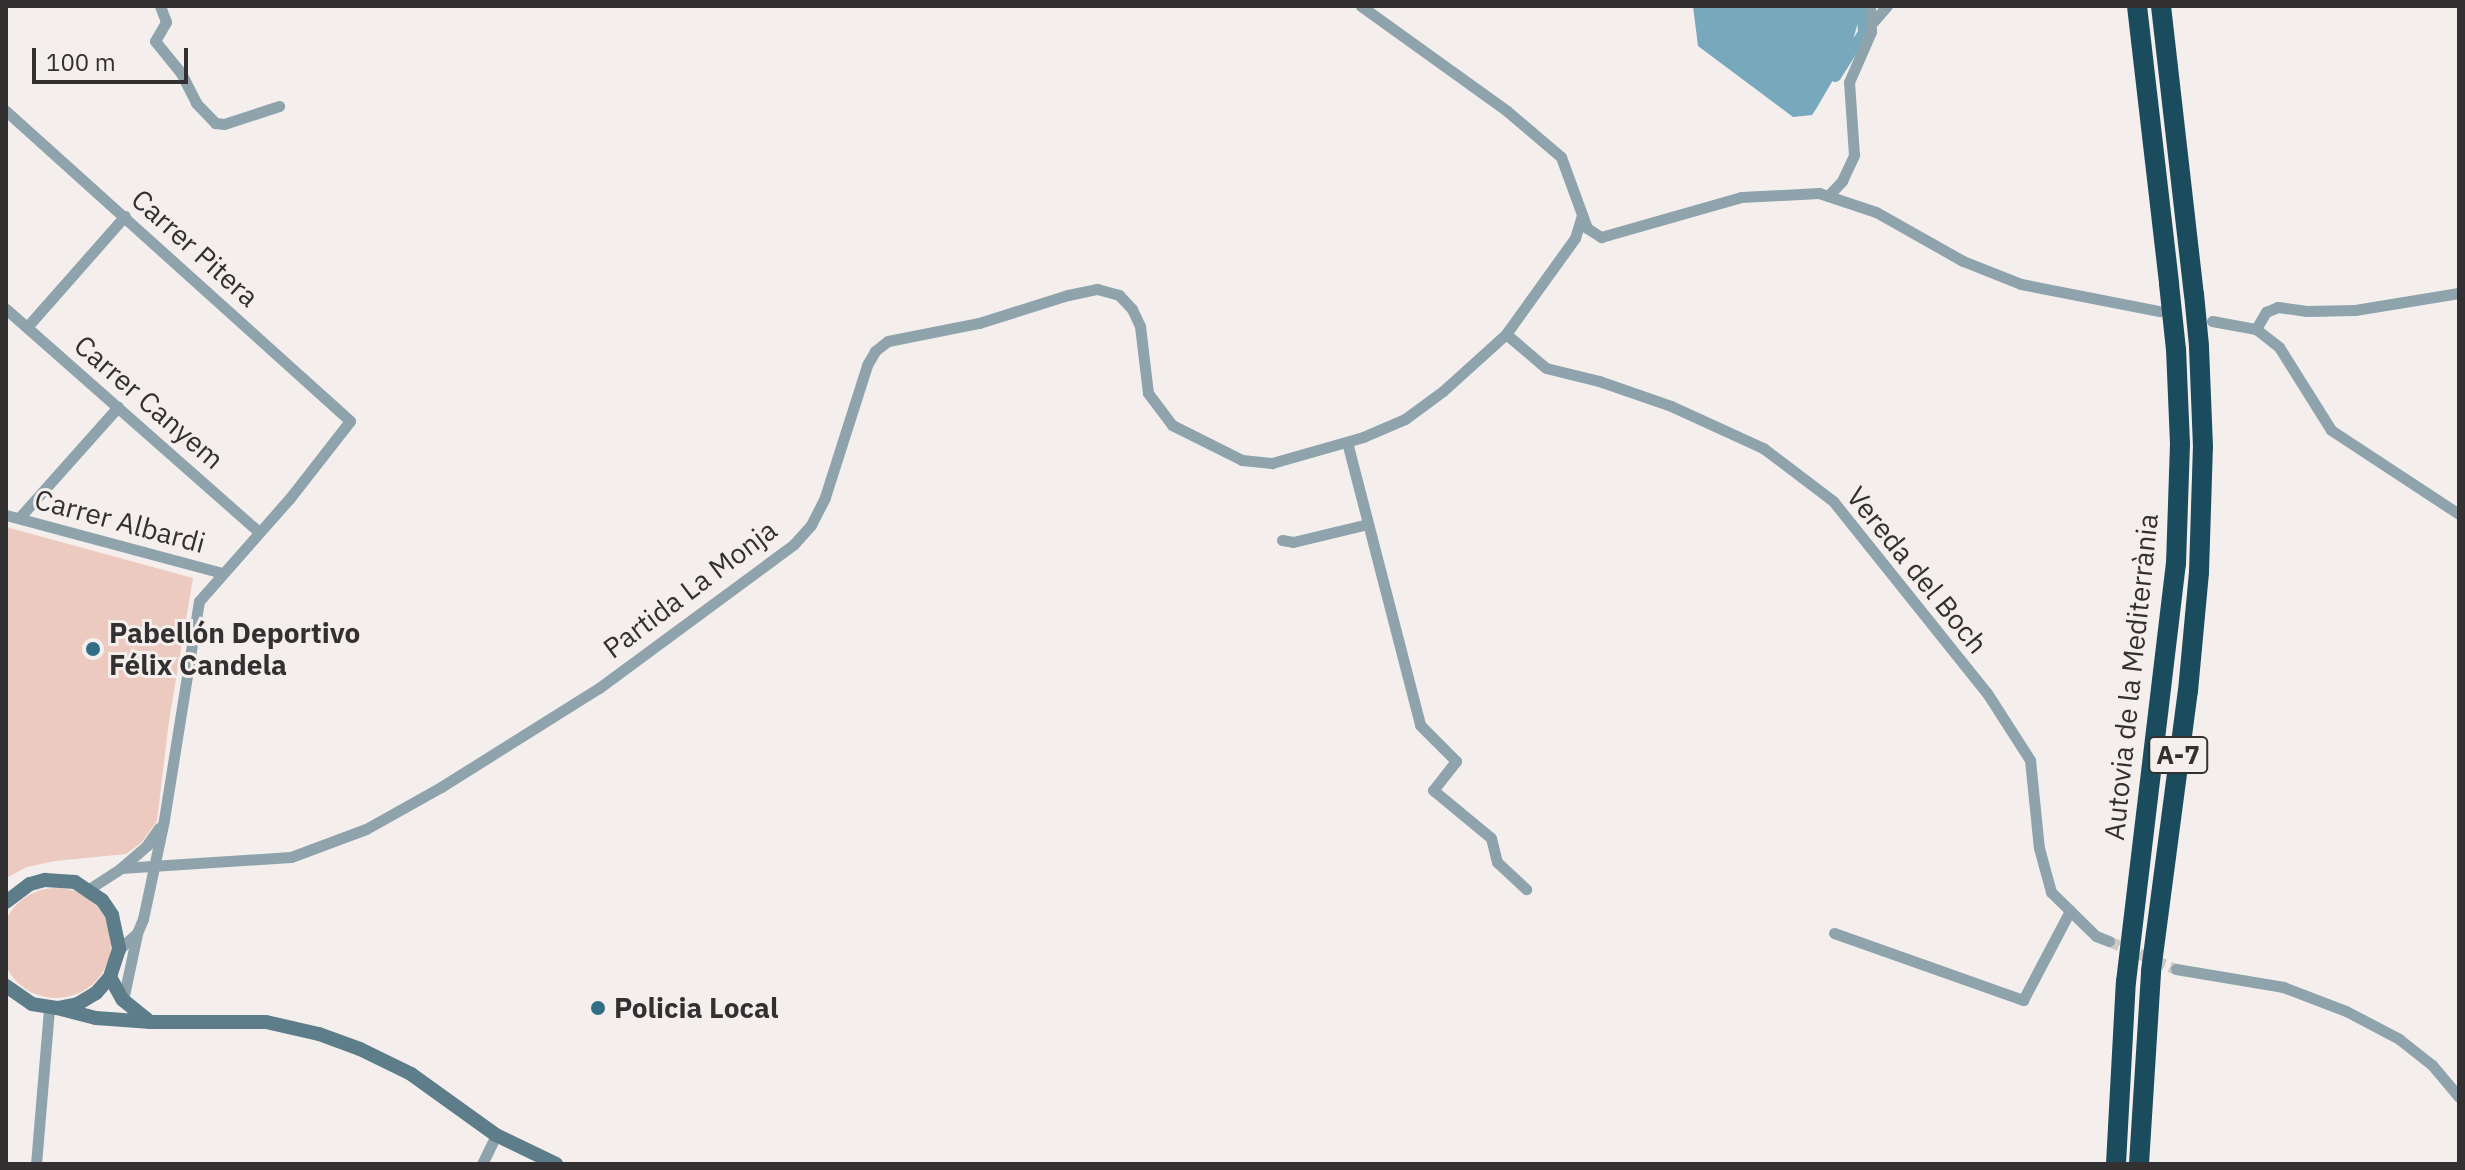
<!DOCTYPE html>
<html>
<head>
<meta charset="utf-8">
<style>
  body { margin:0 }
  #map { position:relative; width:2465px; height:1170px; overflow:hidden; background:#f4efed; font-family:"IBM Plex Sans",sans-serif }
  div>[style] { position:absolute }
  .green>* { inset:0; background:#eccabf }
  .round { border-radius:50% }
  .water>* { inset:0; background:#77a8bc }
  .canal>* { height:11px; margin:-5.5px; padding:0 5.5px; transform-origin:5.5px; border-radius:5.5px; background:#77a8bc }
  .street-tunnel>* { height:11px; margin-top:-5.5px; transform-origin:0; background:repeating-linear-gradient(90deg,#cdc9c7 0 11px,transparent 0 16.5px) }
  .street>* { height:11px; margin:-5.5px; padding:0 5.5px; transform-origin:5.5px; border-radius:5.5px; background:#8ea3ac }
  .secondary>* { height:14px; margin:-7px; padding:0 7px; transform-origin:7px; border-radius:7px; background:#5e7d8a }
  .highway>* { height:20px; margin:-10px; padding:0 10px; transform-origin:10px; border-radius:10px; background:#1b4c5d }
  .highway-bridge>* { height:20px; margin:-10px; padding:0 10px; transform-origin:10px; border-radius:10px; background:#1b4c5d }
  .dots>* { width:22px; height:22px; translate:-50% -50%; box-sizing:border-box; border:4px solid #f4efed; border-radius:50% }
  span { translate:-50% -50%; white-space:nowrap; text-align:center; line-height:1.15; -webkit-text-stroke:6px #f4efed; paint-order:stroke }
  .shield-label span { padding:2px 6px; background:#f4efed; border:2px solid; border-radius:6px; -webkit-text-stroke-width:0 }
  .shield-label { font-size:26px; color:#323030; font-weight:700 }
  .street-label { font-size:28px; color:#323030 }
  .poi-label { font-size:28px; color:#323030; font-weight:700 }
  .left { translate:0 -50%; text-align:left }
  .frame { position:absolute; inset:0; border:8px solid #323030; pointer-events:none }
  .scale { position:absolute; left:32px; top:48px; width:156px; height:36px; box-sizing:border-box; border:4px solid #323030; border-top:0; padding-left:10px; font-size:24px; line-height:28px; white-space:nowrap; color:#323030; -webkit-text-stroke:6px #f4efed; paint-order:stroke }
</style>
</head>
<body>
<div id="map">
  <div class="green">
    <div style="clip-path:polygon(6px 527px,193px 578px,169px 721px,157px 821px,141px 843px,126px 854px,55px 861px,27px 867px,6px 878px)"></div>
    <div class="round" style="left:1px;top:888px;width:110px;height:110px"></div>
  </div>
  <div class="water">
    <div style="clip-path:polygon(1693px 6px,1857px 6px,1858px 22px,1850px 51px,1816px 109px,1812px 115px,1793px 117px,1698px 46px)"></div>
  </div>
  <div class="canal">
    <div style="left:1835px;top:76px;width:52px;rotate:-57.5deg"></div>
    <div style="left:1863px;top:32px;width:26px;rotate:-94deg"></div>
  </div>
  <div class="street-tunnel">
    <div style="left:2109px;top:941px;width:73px;rotate:22.7deg"></div>
  </div>
  <div class="street">
    <div style="left:160px;top:6px;width:17px;rotate:69deg"></div>
    <div style="left:166px;top:22px;width:22px;rotate:120deg"></div>
    <div style="left:155px;top:41px;width:41px;rotate:50.9deg"></div>
    <div style="left:181px;top:73px;width:34px;rotate:63deg"></div>
    <div style="left:196px;top:103px;width:28px;rotate:46deg"></div>
    <div style="left:215px;top:123px;width:9px;rotate:6deg"></div>
    <div style="left:224px;top:124px;width:58px;rotate:-18.1deg"></div>
    <div style="left:1361px;top:6px;width:180px;rotate:35.7deg"></div>
    <div style="left:1507px;top:111px;width:71px;rotate:40.4deg"></div>
    <div style="left:1561px;top:157px;width:76px;rotate:69.9deg"></div>
    <div style="left:1587px;top:228px;width:17px;rotate:33deg"></div>
    <div style="left:1601px;top:237px;width:146px;rotate:-15.9deg"></div>
    <div style="left:1741px;top:197px;width:78px;rotate:-2.9deg"></div>
    <div style="left:1819px;top:193px;width:60px;rotate:18.4deg"></div>
    <div style="left:1876px;top:212px;width:100px;rotate:29.4deg"></div>
    <div style="left:1963px;top:261px;width:62px;rotate:21.6deg"></div>
    <div style="left:2021px;top:284px;width:141px;rotate:11.1deg"></div>
    <div style="left:1873px;top:22px;width:21px;rotate:-49deg"></div>
    <div style="left:6px;top:111px;width:463px;rotate:42deg"></div>
    <div style="left:350px;top:421px;width:99px;rotate:128deg"></div>
    <div style="left:289px;top:499px;width:136px;rotate:131.4deg"></div>
    <div style="left:199px;top:601px;width:222px;rotate:99.1deg"></div>
    <div style="left:164px;top:820px;width:101px;rotate:102deg"></div>
    <div style="left:143px;top:919px;width:15px;rotate:113deg"></div>
    <div style="left:137px;top:933px;width:24px;rotate:138deg"></div>
    <div style="left:1828px;top:196px;width:21px;rotate:-47deg"></div>
    <div style="left:1842px;top:181px;width:29px;rotate:-65deg"></div>
    <div style="left:1854px;top:155px;width:73px;rotate:-93.9deg"></div>
    <div style="left:1849px;top:82px;width:55px;rotate:-66.3deg"></div>
    <div style="left:1871px;top:32px;width:26px;rotate:-92deg"></div>
    <div style="left:6px;top:309px;width:337px;rotate:41.4deg"></div>
    <div style="left:2212px;top:321px;width:45px;rotate:10.3deg"></div>
    <div style="left:2256px;top:329px;width:29px;rotate:38deg"></div>
    <div style="left:2279px;top:347px;width:98px;rotate:57.9deg"></div>
    <div style="left:2331px;top:430px;width:153px;rotate:33.3deg"></div>
    <div style="left:27px;top:327px;width:148px;rotate:-48.6deg"></div>
    <div style="left:2256px;top:329px;width:20px;rotate:-60deg"></div>
    <div style="left:2266px;top:312px;width:13px;rotate:-23deg"></div>
    <div style="left:2278px;top:307px;width:29px;rotate:8deg"></div>
    <div style="left:2307px;top:311px;width:48px;rotate:-1.2deg"></div>
    <div style="left:2355px;top:310px;width:105px;rotate:-9.3deg"></div>
    <div style="left:1506px;top:334px;width:52px;rotate:40.4deg"></div>
    <div style="left:1546px;top:368px;width:55px;rotate:13.8deg"></div>
    <div style="left:1599px;top:381px;width:76px;rotate:19.1deg"></div>
    <div style="left:1671px;top:406px;width:101px;rotate:24.5deg"></div>
    <div style="left:1763px;top:448px;width:88px;rotate:37.1deg"></div>
    <div style="left:1833px;top:501px;width:246px;rotate:51.3deg"></div>
    <div style="left:1987px;top:693px;width:80px;rotate:57.3deg"></div>
    <div style="left:2030px;top:760px;width:88px;rotate:84.2deg"></div>
    <div style="left:2039px;top:848px;width:46px;rotate:74.7deg"></div>
    <div style="left:2051px;top:892px;width:63px;rotate:44.4deg"></div>
    <div style="left:2096px;top:936px;width:14px;rotate:21deg"></div>
    <div style="left:1347px;top:442px;width:292px;rotate:75.5deg"></div>
    <div style="left:1420px;top:725px;width:51px;rotate:45deg"></div>
    <div style="left:1456px;top:761px;width:37px;rotate:128deg"></div>
    <div style="left:1433px;top:790px;width:75px;rotate:39.6deg"></div>
    <div style="left:1491px;top:838px;width:25px;rotate:76deg"></div>
    <div style="left:1497px;top:862px;width:40px;rotate:43deg"></div>
    <div style="left:6px;top:515px;width:224px;rotate:15deg"></div>
    <div style="left:19px;top:518px;width:149px;rotate:-48.3deg"></div>
    <div style="left:1282px;top:540px;width:11px;rotate:10deg"></div>
    <div style="left:1293px;top:542px;width:77px;rotate:-13.5deg"></div>
    <div style="left:121px;top:868px;width:170px;rotate:-3.7deg"></div>
    <div style="left:291px;top:857px;width:80px;rotate:-20.5deg"></div>
    <div style="left:366px;top:829px;width:86px;rotate:-29.2deg"></div>
    <div style="left:441px;top:787px;width:186px;rotate:-32.1deg"></div>
    <div style="left:599px;top:688px;width:242px;rotate:-36.4deg"></div>
    <div style="left:794px;top:544px;width:25px;rotate:-48deg"></div>
    <div style="left:811px;top:525px;width:31px;rotate:-63deg"></div>
    <div style="left:825px;top:497px;width:139px;rotate:-72.3deg"></div>
    <div style="left:867px;top:365px;width:16px;rotate:-60deg"></div>
    <div style="left:875px;top:351px;width:16px;rotate:-38deg"></div>
    <div style="left:888px;top:341px;width:93px;rotate:-11.2deg"></div>
    <div style="left:979px;top:323px;width:93px;rotate:-17.5deg"></div>
    <div style="left:1068px;top:295px;width:30px;rotate:-12deg"></div>
    <div style="left:1097px;top:289px;width:23px;rotate:15deg"></div>
    <div style="left:1119px;top:295px;width:19px;rotate:47deg"></div>
    <div style="left:1132px;top:309px;width:19px;rotate:65deg"></div>
    <div style="left:1140px;top:326px;width:67px;rotate:83.2deg"></div>
    <div style="left:1148px;top:393px;width:40px;rotate:53deg"></div>
    <div style="left:1172px;top:425px;width:78px;rotate:26.6deg"></div>
    <div style="left:1242px;top:460px;width:30px;rotate:6deg"></div>
    <div style="left:1272px;top:463px;width:95px;rotate:-15.9deg"></div>
    <div style="left:1363px;top:437px;width:46px;rotate:-23.2deg"></div>
    <div style="left:1405px;top:419px;width:47px;rotate:-36.4deg"></div>
    <div style="left:1443px;top:391px;width:85px;rotate:-42.1deg"></div>
    <div style="left:1506px;top:334px;width:118px;rotate:-54.3deg"></div>
    <div style="left:1575px;top:238px;width:24px;rotate:-73deg"></div>
    <div style="left:89px;top:889px;width:38px;rotate:-33deg"></div>
    <div style="left:121px;top:868px;width:35px;rotate:-41deg"></div>
    <div style="left:147px;top:845px;width:21px;rotate:-55deg"></div>
    <div style="left:1834px;top:933px;width:201px;rotate:19.5deg"></div>
    <div style="left:2023px;top:1000px;width:101px;rotate:-62.2deg"></div>
    <div style="left:2176px;top:969px;width:109px;rotate:9.5deg"></div>
    <div style="left:2283px;top:987px;width:67px;rotate:20.9deg"></div>
    <div style="left:2346px;top:1011px;width:60px;rotate:27.8deg"></div>
    <div style="left:2399px;top:1039px;width:42px;rotate:38.2deg"></div>
    <div style="left:2432px;top:1065px;width:42px;rotate:49.8deg"></div>
    <div style="left:123px;top:1000px;width:67px;rotate:-78deg"></div>
    <div style="left:36px;top:1164px;width:157px;rotate:-85.2deg"></div>
    <div style="left:482px;top:1164px;width:32px;rotate:-64deg"></div>
  </div>
  <div class="secondary">
    <div style="left:6px;top:902px;width:30px;rotate:-37deg"></div>
    <div style="left:30px;top:884px;width:16px;rotate:-15deg"></div>
    <div style="left:45px;top:880px;width:30px;rotate:4deg"></div>
    <div style="left:75px;top:882px;width:32px;rotate:34deg"></div>
    <div style="left:102px;top:900px;width:18px;rotate:56deg"></div>
    <div style="left:112px;top:915px;width:35px;rotate:78deg"></div>
    <div style="left:119px;top:949px;width:29px;rotate:108deg"></div>
    <div style="left:110px;top:977px;width:21px;rotate:131deg"></div>
    <div style="left:96px;top:993px;width:21px;rotate:149deg"></div>
    <div style="left:78px;top:1004px;width:21px;rotate:169deg"></div>
    <div style="left:57px;top:1008px;width:25px;rotate:-171deg"></div>
    <div style="left:32px;top:1004px;width:32px;rotate:-145deg"></div>
    <div style="left:110px;top:977px;width:26px;rotate:61deg"></div>
    <div style="left:123px;top:1000px;width:35px;rotate:39deg"></div>
    <div style="left:57px;top:1008px;width:40px;rotate:14.4deg"></div>
    <div style="left:96px;top:1018px;width:55px;rotate:4.2deg"></div>
    <div style="left:151px;top:1022px;width:115px"></div>
    <div style="left:266px;top:1022px;width:54px;rotate:12.8deg"></div>
    <div style="left:319px;top:1034px;width:44px;rotate:20.1deg"></div>
    <div style="left:360px;top:1049px;width:57px;rotate:26.1deg"></div>
    <div style="left:411px;top:1074px;width:105px;rotate:35.7deg"></div>
    <div style="left:496px;top:1135px;width:67px;rotate:25.8deg"></div>
  </div>
  <div class="highway">
    <div style="left:2137px;top:6px;width:280px;rotate:83.4deg"></div>
    <div style="left:2161px;top:6px;width:290px;rotate:83.5deg"></div>
    <div style="left:2116px;top:1164px;width:182px;rotate:-86.9deg"></div>
    <div style="left:2126px;top:982px;width:421px;rotate:-83.2deg"></div>
    <div style="left:2176px;top:564px;width:120px;rotate:-88.1deg"></div>
    <div style="left:2180px;top:444px;width:94px;rotate:-92.4deg"></div>
    <div style="left:2139px;top:1164px;width:193px;rotate:-86.4deg"></div>
    <div style="left:2151px;top:971px;width:282px;rotate:-82.5deg"></div>
    <div style="left:2188px;top:691px;width:120px;rotate:-84.7deg"></div>
    <div style="left:2199px;top:572px;width:125px;rotate:-88.2deg"></div>
    <div style="left:2203px;top:447px;width:101px;rotate:-92.3deg"></div>
  </div>
  <div class="highway-bridge">
    <div style="left:2169px;top:284px;width:66px;rotate:83.9deg"></div>
    <div style="left:2194px;top:294px;width:52px;rotate:84.5deg"></div>
  </div>
  <div class="dots">
    <div style="left:93px;top:649px;background:#316e85"></div>
    <div style="left:598px;top:1008px;background:#316e85"></div>
  </div>
  <div class="shield-label">
    <span style="left:2178px;top:755px">A-7</span>
  </div>
  <div class="street-label">
    <span style="left:195px;top:248px;rotate:42deg">Carrer Pitera</span>
    <span style="left:149px;top:402px;rotate:41deg">Carrer Canyem</span>
    <span style="left:120px;top:521px;rotate:15deg">Carrer Albardi</span>
    <span style="left:1917px;top:570px;rotate:51deg">Vereda del Boch</span>
    <span style="left:690px;top:589px;rotate:-37deg">Partida La Monja</span>
    <span style="left:2131px;top:677px;rotate:-84deg">Autovia de la Mediterrània</span>
  </div>
  <div class="poi-label">
    <span class="left" style="left:109px;top:649px">Pabellón Deportivo<br>Félix Candela</span>
    <span class="left" style="left:614px;top:1008px">Policia Local</span>
  </div>
  <div class="frame"></div>
  <div class="scale">100 m</div>
</div>
</body>
</html>
